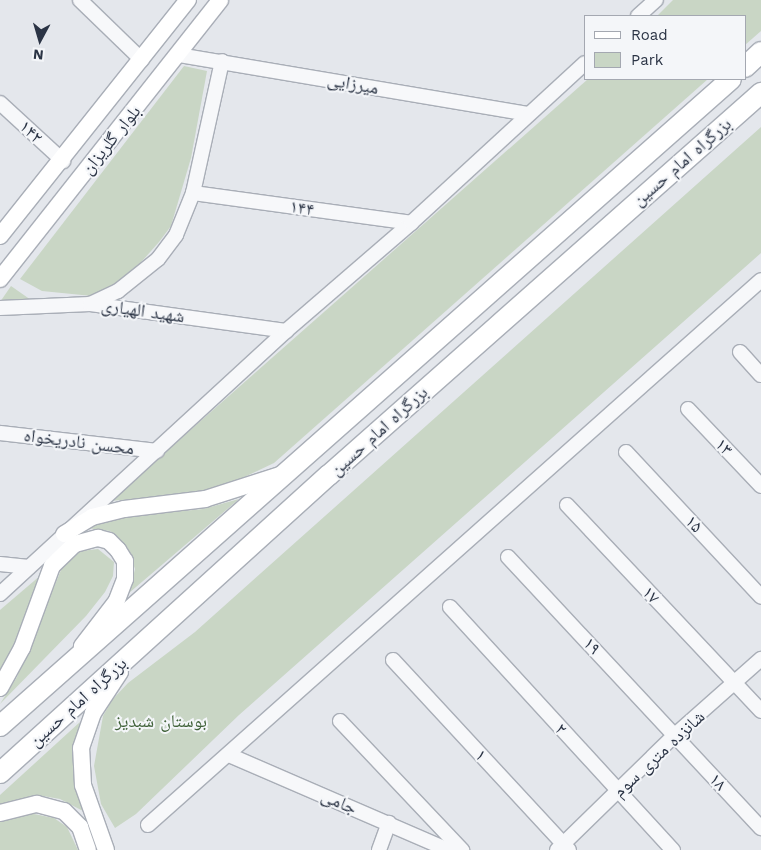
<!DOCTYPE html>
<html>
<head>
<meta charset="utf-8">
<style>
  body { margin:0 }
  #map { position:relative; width:761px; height:850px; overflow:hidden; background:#e4e7ec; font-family:"Work Sans","Noto Naskh Arabic",sans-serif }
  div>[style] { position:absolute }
  .green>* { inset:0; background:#c9d6c5 }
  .roads { filter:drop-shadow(1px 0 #a9aeb7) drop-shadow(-1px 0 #a9aeb7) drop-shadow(0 1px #a9aeb7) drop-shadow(0 -1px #a9aeb7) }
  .minor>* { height:14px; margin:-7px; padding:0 7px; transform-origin:7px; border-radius:7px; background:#f7f8fa }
  .major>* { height:16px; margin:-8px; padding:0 8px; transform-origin:8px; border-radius:8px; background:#fff }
  .highway>* { height:20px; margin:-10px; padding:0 10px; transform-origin:10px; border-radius:10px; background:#fff }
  span { translate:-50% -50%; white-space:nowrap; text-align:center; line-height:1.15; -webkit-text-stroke:4px #f4f6f9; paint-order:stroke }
  .street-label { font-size:18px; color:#2b3445 }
  .park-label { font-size:18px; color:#3f6138 }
  .legend { position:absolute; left:584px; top:15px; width:162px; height:65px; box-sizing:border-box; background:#f4f6f9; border:1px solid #a4a8b1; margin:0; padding:6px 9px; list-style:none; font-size:15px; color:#2b3445 }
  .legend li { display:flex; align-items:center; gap:10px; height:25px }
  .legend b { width:25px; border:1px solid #a4a8b1 }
  .north { position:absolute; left:15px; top:15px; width:50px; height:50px; -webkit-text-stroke:4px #f4f6f9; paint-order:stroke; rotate:186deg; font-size:14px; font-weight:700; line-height:20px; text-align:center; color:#2b3445 }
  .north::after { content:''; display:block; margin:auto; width:18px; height:22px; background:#2b3445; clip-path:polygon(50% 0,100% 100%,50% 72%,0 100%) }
</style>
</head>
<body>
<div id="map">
  <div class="green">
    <div style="clip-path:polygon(673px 0,761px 0,761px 31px,745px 45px,745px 16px,657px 16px)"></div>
    <div style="clip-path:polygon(184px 66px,207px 71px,191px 158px,171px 226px,159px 242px,135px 269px,111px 288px,92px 296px,42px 291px,20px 279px)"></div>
    <div style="clip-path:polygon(588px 79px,708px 79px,274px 463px,213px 492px,110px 501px)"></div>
    <div style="clip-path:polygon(761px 127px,761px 253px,239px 715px,136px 814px,115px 828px,101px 804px,94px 766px,103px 716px,112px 700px,128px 683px,195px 632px)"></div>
    <div style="clip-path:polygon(11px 286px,31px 300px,0 302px)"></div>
    <div style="clip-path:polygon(239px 499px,129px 593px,135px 569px,127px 547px,110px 531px,87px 528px,98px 519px,203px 509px)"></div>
    <div style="clip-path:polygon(98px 549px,114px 562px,113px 576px,105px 592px,86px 616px,0 704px,17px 677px,63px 565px,81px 551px)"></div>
    <div style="clip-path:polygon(41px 575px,7px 664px,0 672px,0 610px)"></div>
    <div style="clip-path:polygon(80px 722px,73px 770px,83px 811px,60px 799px,43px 796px,0 804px,0 795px)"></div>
    <div style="clip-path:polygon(29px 813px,54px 818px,67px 827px,78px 850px,0 850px,0 822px)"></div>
  </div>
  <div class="roads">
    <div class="minor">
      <div style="left:80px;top:0;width:86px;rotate:44.1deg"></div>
      <div style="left:638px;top:16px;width:24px;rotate:-42deg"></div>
      <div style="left:179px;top:55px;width:354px;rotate:9.6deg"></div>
      <div style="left:0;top:103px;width:86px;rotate:42.6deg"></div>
      <div style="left:193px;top:193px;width:220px;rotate:7.8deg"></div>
      <div style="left:90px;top:304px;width:31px;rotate:-25deg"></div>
      <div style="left:118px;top:291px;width:51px;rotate:-38.7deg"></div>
      <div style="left:158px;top:259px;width:30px;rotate:-53deg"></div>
      <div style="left:176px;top:235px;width:45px;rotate:-68deg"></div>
      <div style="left:193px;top:193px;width:135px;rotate:-77.6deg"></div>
      <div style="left:0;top:308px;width:90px;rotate:-2.5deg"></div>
      <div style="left:90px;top:304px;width:198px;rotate:7.8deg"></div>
      <div style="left:740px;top:352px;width:31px;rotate:48deg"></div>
      <div style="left:688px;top:409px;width:106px;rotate:46.5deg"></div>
      <div style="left:0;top:433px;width:158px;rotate:6.5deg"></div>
      <div style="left:626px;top:452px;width:198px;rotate:47deg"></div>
      <div style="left:567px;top:505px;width:283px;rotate:46.7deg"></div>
      <div style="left:508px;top:557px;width:371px;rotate:47deg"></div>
      <div style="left:0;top:564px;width:29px;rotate:6deg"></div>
      <div style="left:0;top:594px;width:389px;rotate:-42.6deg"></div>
      <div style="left:286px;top:331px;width:165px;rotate:-40.8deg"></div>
      <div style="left:411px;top:223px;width:236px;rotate:-42.6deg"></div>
      <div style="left:450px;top:607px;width:330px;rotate:47.5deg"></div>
      <div style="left:393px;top:660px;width:259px;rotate:47.2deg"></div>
      <div style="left:340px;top:721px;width:178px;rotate:46.6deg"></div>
      <div style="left:229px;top:755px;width:240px;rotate:23.4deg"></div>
      <div style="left:148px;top:825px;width:820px;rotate:-41.64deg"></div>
      <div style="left:379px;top:850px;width:29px;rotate:-70deg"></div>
      <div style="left:557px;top:850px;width:165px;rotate:-44.3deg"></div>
      <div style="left:675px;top:735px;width:115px;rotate:-41.5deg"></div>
    </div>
    <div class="major">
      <div style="left:0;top:236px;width:302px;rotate:-51.5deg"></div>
      <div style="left:0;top:279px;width:355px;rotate:-51.7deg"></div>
      <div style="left:64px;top:534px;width:33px;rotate:-31deg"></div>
      <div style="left:92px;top:517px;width:33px;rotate:-14deg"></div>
      <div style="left:124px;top:509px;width:82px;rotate:-7deg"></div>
      <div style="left:205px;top:499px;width:79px;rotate:-17.7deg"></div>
      <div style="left:0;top:688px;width:46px;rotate:-61.2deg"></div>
      <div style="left:22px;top:648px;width:87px;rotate:-69.9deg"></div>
      <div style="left:52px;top:566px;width:32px;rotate:-44deg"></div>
      <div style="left:75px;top:544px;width:24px;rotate:-15deg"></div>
      <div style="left:98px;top:538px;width:11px;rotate:15deg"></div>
      <div style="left:109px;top:541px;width:13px;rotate:45deg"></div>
      <div style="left:118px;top:550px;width:13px;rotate:58deg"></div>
      <div style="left:125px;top:561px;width:18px;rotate:90deg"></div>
      <div style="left:125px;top:579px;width:25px;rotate:111deg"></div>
      <div style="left:116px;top:602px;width:56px;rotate:127.7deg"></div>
      <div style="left:0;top:813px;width:38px;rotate:-14deg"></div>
      <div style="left:37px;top:804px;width:28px;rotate:15deg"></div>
      <div style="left:64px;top:811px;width:23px;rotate:45deg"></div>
      <div style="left:80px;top:827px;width:24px;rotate:71deg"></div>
      <div style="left:106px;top:850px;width:69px;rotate:-109.5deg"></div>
      <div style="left:83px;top:785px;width:37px;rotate:-93deg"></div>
      <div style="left:81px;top:748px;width:37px;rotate:-71deg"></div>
      <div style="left:93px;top:713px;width:49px;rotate:-56.6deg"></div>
    </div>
    <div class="highway">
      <div style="left:745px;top:67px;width:22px;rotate:-43deg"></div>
      <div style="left:0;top:726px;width:976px;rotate:-41.51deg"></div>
      <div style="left:0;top:773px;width:444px;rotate:-42.2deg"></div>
      <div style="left:329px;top:475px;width:577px;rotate:-41.49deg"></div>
    </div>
  </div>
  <div class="street-label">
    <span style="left:353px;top:84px;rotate:10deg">میرزایی</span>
    <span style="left:31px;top:132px;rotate:43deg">۱۴۲</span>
    <span style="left:111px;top:140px;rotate:-51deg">بلوار گلریزان</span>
    <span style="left:682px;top:162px;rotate:-41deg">بزرگراه امام حسین</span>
    <span style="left:302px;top:208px;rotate:8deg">۱۴۴</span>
    <span style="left:143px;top:311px;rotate:8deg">شهید الهیاری</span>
    <span style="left:379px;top:431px;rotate:-42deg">بزرگراه امام حسین</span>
    <span style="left:79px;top:442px;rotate:7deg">محسن نادریخواه</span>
    <span style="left:724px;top:447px;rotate:47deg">۱۳</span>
    <span style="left:694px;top:524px;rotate:47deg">۱۵</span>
    <span style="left:651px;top:595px;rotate:47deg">۱۷</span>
    <span style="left:592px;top:646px;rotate:47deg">۱۹</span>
    <span style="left:78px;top:702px;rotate:-42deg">بزرگراه امام حسین</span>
    <span style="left:561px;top:729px;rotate:48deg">۲</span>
    <span style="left:659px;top:754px;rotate:-43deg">شانزده متری سوم</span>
    <span style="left:481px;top:755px;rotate:47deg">۱</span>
    <span style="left:718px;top:782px;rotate:47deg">۱۸</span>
    <span style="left:339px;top:802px;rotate:23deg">جامی</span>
  </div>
  <div class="park-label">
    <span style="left:161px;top:721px">بوستان شبدیز</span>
  </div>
  <ul class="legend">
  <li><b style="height:6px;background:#fff"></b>Road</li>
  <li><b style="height:14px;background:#c9d6c5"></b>Park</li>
  </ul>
  <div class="north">N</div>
</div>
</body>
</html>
